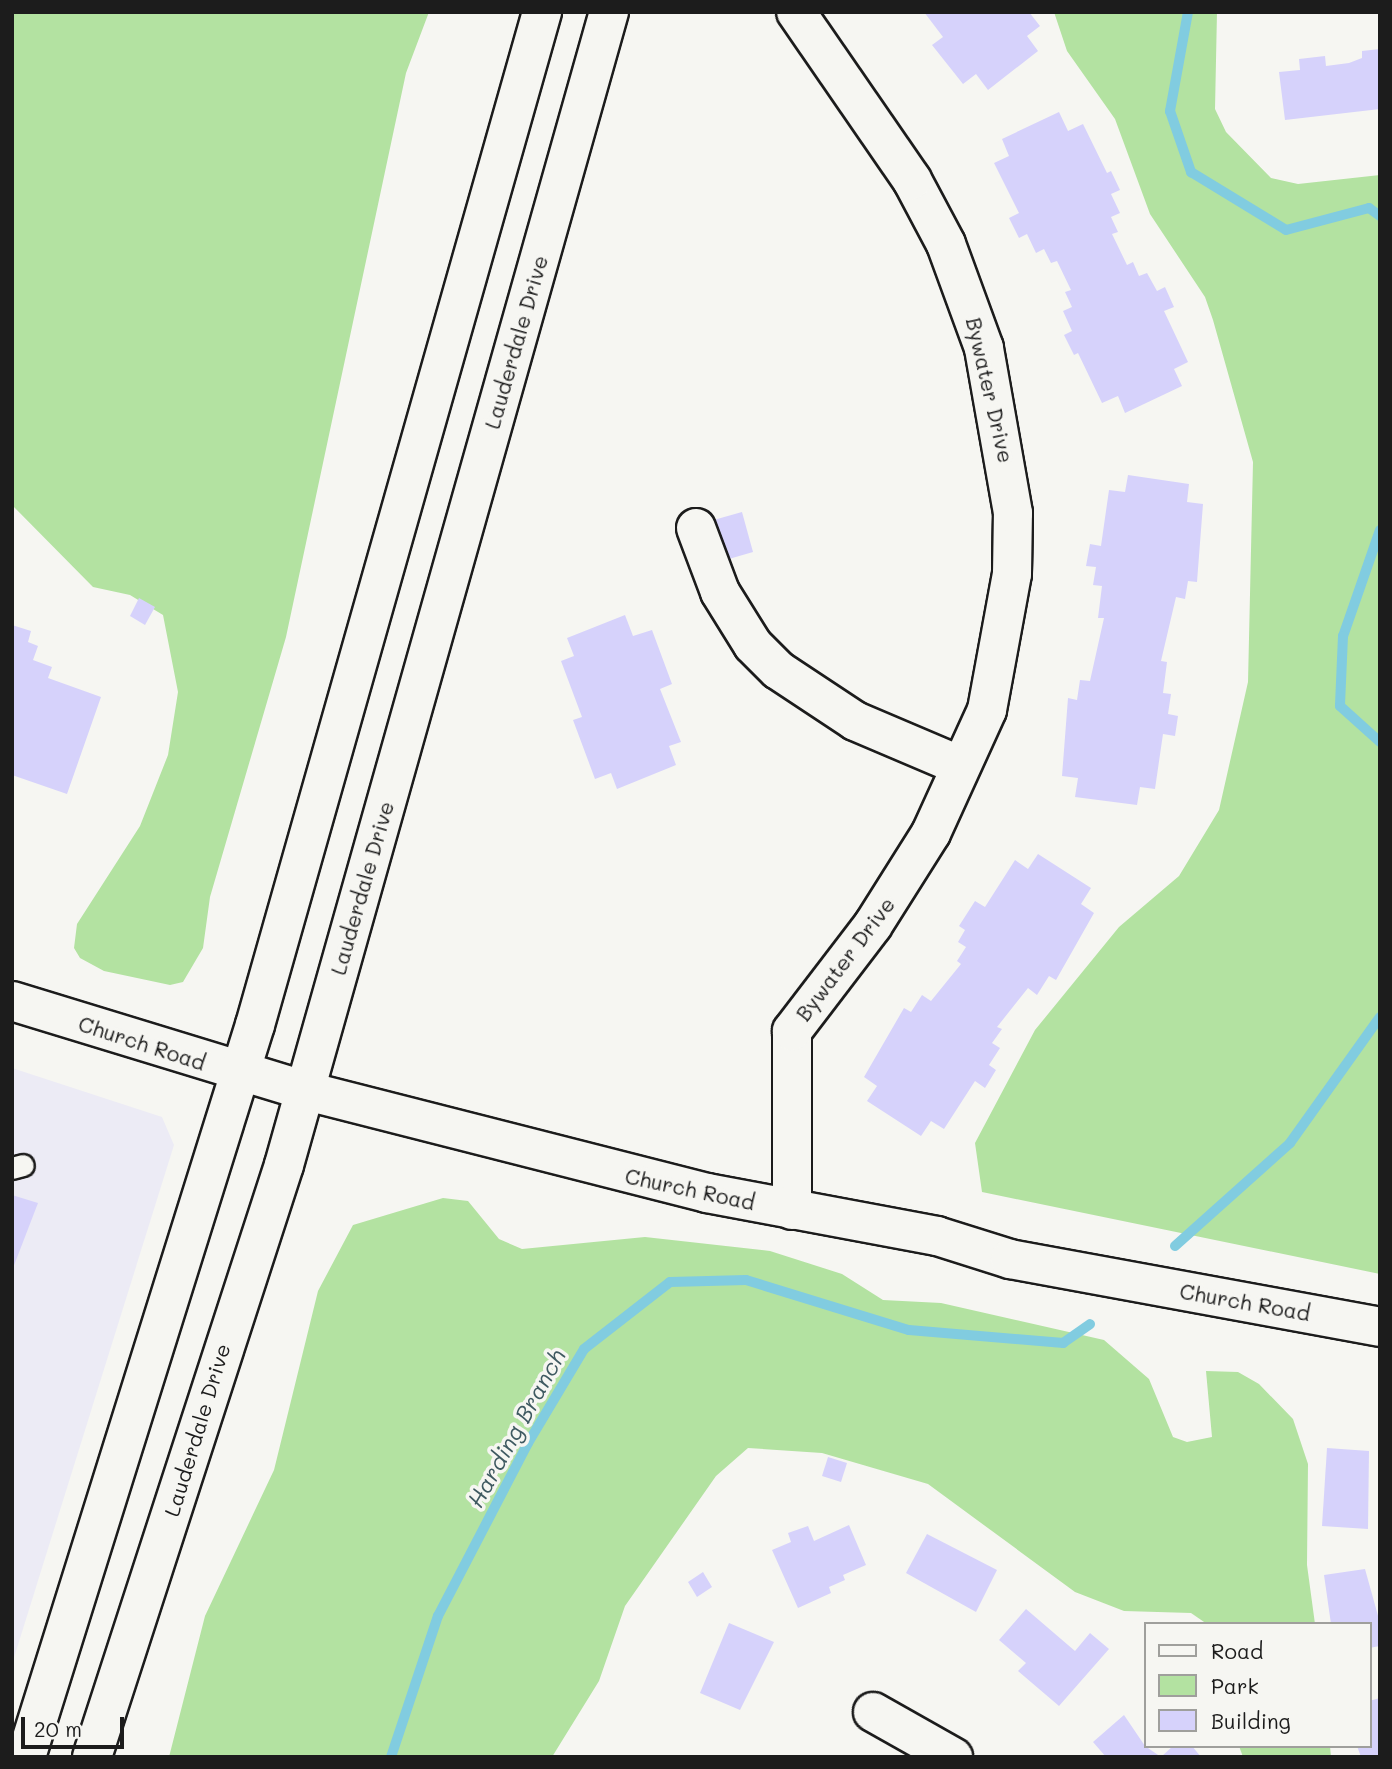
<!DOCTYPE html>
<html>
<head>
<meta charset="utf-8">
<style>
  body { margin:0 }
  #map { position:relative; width:1392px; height:1769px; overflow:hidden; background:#f6f6f2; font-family:Mali,sans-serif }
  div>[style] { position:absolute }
  .built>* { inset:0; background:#ecebf5 }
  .green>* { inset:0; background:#b3e2a1 }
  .stream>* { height:10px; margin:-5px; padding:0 5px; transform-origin:5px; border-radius:5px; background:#81cce0 }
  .building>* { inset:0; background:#d6d2fb }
  .roads { filter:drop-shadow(2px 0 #1c1c1c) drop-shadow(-2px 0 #1c1c1c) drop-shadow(0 2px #1c1c1c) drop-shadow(0 -2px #1c1c1c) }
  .service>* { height:21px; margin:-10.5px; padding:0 10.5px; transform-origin:10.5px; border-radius:10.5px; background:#f6f6f2 }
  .minor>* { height:38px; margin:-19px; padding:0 19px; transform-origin:19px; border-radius:19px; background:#f6f6f2 }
  .tertiary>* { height:38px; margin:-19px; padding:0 19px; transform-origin:19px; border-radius:19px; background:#f6f6f2 }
  .secondary>* { height:38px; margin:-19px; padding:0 19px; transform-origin:19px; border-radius:19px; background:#f6f6f2 }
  span { translate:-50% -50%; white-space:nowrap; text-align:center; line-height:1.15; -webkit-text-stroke:7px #f6f6f2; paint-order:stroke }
  .street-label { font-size:21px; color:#1c1c1c }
  .water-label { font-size:23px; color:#3f5a61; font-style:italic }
  .frame { position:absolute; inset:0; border:14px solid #1c1c1c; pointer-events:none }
  .legend { position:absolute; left:1144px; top:1622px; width:228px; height:126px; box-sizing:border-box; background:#f6f6f2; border:2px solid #9f9f9c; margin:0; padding:9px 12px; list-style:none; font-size:21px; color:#1c1c1c }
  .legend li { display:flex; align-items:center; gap:14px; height:35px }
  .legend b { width:35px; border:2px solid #9f9f9c }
  .scale { position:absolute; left:21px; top:1717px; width:103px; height:32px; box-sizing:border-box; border:4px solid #1c1c1c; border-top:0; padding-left:9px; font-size:21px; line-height:24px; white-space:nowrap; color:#1c1c1c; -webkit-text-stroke:5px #f6f6f2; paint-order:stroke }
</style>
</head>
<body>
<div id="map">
  <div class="built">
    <div style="clip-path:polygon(12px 1068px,162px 1117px,174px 1145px,12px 1664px)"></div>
  </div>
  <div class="green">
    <div style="clip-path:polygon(12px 12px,429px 12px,406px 73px,286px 637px,210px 897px,203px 948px,183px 982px,170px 985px,104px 971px,80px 958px,74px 948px,77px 924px,140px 826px,168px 755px,178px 692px,163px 615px,130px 595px,93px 587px,12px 505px)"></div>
    <div style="clip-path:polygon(1054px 12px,1217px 12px,1215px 109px,1226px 132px,1271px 178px,1298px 184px,1380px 175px,1380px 1274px,982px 1192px,975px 1143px,1035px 1030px,1119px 927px,1179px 876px,1219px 810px,1248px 682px,1253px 462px,1213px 320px,1205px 297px,1150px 214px,1115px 119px,1067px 51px)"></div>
    <div style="clip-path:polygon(443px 1198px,468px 1201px,499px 1239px,522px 1249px,645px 1237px,770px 1251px,842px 1274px,883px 1300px,941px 1303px,1104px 1340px,1149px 1379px,1173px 1437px,1187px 1442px,1212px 1437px,1206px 1371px,1238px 1372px,1259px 1384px,1293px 1419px,1308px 1464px,1307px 1565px,1315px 1624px,1207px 1624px,1191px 1613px,1124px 1611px,1075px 1592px,928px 1484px,822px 1453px,748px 1448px,716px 1476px,625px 1606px,599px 1681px,552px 1757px,169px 1757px,205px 1616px,274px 1470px,318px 1291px,353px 1225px)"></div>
    <div style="clip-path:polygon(1239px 1746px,1330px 1746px,1331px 1757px,1243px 1757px)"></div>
  </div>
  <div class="stream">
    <div style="left:1188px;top:12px;width:101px;rotate:100.3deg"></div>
    <div style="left:1170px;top:111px;width:65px;rotate:71deg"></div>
    <div style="left:1191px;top:172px;width:111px;rotate:31.4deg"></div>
    <div style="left:1286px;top:230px;width:86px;rotate:-14.8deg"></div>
    <div style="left:1369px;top:208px;width:14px;rotate:36deg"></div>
    <div style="left:1380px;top:530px;width:112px;rotate:109.2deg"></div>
    <div style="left:1343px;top:636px;width:70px;rotate:92.5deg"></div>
    <div style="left:1340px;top:706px;width:54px;rotate:42deg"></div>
    <div style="left:1175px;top:1246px;width:154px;rotate:-41.8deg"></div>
    <div style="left:1290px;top:1143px;width:155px;rotate:-54.5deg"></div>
    <div style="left:391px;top:1757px;width:149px;rotate:-71.6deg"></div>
    <div style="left:438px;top:1616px;width:195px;rotate:-62.5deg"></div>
    <div style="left:528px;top:1443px;width:109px;rotate:-59.2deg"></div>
    <div style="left:584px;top:1349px;width:109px;rotate:-37.9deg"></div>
    <div style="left:670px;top:1282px;width:76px;rotate:-1.5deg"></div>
    <div style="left:746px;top:1280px;width:170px;rotate:17.1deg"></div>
    <div style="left:909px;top:1330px;width:155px;rotate:4.8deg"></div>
    <div style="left:1063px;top:1343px;width:33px;rotate:-35deg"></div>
  </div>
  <div class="building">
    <div style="clip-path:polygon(924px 12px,1029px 12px,1040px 26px,1027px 36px,1038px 51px,988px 90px,976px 74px,963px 84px,932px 45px,943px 37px)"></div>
    <div style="clip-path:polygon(1380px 49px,1380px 109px,1285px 120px,1279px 72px,1300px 70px,1299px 59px,1325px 56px,1326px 66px,1349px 63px,1362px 58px,1362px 51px)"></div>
    <div style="clip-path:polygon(1059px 112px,1068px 131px,1083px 124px,1107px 173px,1111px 171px,1120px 190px,1111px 194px,1120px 213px,1111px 217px,1118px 232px,1112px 234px,1127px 265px,1133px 262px,1139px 276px,1147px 273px,1157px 291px,1165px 287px,1174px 307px,1164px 311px,1188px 362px,1174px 369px,1182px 386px,1125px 413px,1118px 396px,1102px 403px,1078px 353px,1074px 355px,1064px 335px,1072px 331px,1063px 311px,1072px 307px,1065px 292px,1071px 290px,1057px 261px,1051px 263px,1044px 249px,1036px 253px,1027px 234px,1019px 238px,1009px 218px,1019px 213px,994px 163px,1009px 156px,1002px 139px)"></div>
    <div style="clip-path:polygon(1128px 475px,1189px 484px,1187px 502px,1203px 504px,1197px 582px,1188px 581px,1185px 599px,1176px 597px,1161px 661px,1167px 662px,1163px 693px,1171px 694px,1168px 714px,1178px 716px,1175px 736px,1163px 734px,1155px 789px,1140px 787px,1137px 805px,1075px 797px,1078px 778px,1062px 776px,1068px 698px,1077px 700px,1080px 680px,1090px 681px,1104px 618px,1098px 618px,1102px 586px,1093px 585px,1096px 567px,1086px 566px,1090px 544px,1101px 546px,1109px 490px,1125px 492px)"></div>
    <div style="clip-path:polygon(742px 512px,753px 552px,715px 563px,703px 523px)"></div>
    <div style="clip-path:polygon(139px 598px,155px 607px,145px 625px,130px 616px)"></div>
    <div style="clip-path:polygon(625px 615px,633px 636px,652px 630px,672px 684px,660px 689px,681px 742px,669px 746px,676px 765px,617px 789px,611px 773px,595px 779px,573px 720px,582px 717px,561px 661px,574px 656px,567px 638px)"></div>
    <div style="clip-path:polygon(12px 625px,31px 631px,28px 642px,38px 646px,33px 660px,52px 667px,48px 678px,101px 697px,67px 794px,12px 775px)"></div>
    <div style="clip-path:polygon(1038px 854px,1091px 888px,1081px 904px,1094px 913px,1056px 980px,1049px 976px,1037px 995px,1028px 988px,997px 1027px,1002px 1029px,992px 1043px,1000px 1048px,989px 1065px,996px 1070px,985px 1088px,975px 1081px,944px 1129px,931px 1121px,921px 1136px,867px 1101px,877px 1086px,864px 1077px,904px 1008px,911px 1012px,922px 995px,931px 1001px,961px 964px,957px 961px,966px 947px,958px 942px,965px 930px,959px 926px,975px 901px,985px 907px,1015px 860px,1028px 869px)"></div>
    <div style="clip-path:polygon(12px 1195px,38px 1203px,13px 1268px,12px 1268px)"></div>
    <div style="clip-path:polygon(1327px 1448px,1369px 1451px,1368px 1529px,1322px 1526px)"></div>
    <div style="clip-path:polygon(828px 1457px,847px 1463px,841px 1482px,822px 1476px)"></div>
    <div style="clip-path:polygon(849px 1525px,866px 1565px,843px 1575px,845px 1580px,829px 1587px,831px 1593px,798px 1608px,772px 1550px,791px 1542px,788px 1533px,808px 1526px,814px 1541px)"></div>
    <div style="clip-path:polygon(927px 1534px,997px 1570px,976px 1612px,906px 1573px)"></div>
    <div style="clip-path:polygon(1365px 1569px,1380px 1623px,1380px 1646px,1369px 1648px,1369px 1624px,1331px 1624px,1324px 1575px)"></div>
    <div style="clip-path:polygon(703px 1572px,712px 1587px,697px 1597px,688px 1582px)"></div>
    <div style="clip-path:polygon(1026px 1609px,1075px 1651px,1090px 1633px,1109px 1649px,1059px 1706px,1018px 1671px,1026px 1663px,999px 1640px)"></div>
    <div style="clip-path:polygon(729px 1623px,774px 1642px,740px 1710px,700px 1693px)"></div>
    <div style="clip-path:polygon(1380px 1698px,1380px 1757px,1361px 1757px,1357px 1746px,1369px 1746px,1369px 1701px)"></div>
    <div style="clip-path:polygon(1124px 1715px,1145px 1746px,1161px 1757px,1173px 1746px,1192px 1746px,1201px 1757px,1106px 1757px,1093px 1742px)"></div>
  </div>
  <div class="roads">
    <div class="service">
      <div style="left:12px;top:1168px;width:11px;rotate:-15deg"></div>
    </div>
    <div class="minor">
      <div style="left:696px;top:528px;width:68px;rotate:69.4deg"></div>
      <div style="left:720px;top:592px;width:62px;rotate:58.1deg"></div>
      <div style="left:753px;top:645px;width:35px;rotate:45deg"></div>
      <div style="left:778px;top:670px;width:92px;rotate:33.5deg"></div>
      <div style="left:855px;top:721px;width:115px;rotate:23deg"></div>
      <div style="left:792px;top:1210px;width:179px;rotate:-90deg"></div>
      <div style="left:792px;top:1031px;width:133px;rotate:-52.6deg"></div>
      <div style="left:873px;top:925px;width:109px;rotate:-57.8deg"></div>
      <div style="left:931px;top:833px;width:135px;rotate:-65.5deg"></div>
      <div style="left:987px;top:710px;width:138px;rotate:-79.6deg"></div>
      <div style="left:1012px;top:574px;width:61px;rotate:-89.1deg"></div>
      <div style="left:1013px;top:513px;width:168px;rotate:-100deg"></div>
      <div style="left:984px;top:348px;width:111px;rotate:-110.1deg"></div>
      <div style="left:946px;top:244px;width:72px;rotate:-118deg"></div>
      <div style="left:912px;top:180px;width:204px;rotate:-124.6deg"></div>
      <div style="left:873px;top:1712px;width:92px;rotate:29.4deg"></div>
    </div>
    <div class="tertiary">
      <div style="left:303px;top:1090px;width:417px;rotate:14.3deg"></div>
      <div style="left:707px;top:1193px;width:234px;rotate:10.6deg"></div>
      <div style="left:937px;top:1236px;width:77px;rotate:17.5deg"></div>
      <div style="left:1010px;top:1259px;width:376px;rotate:10.4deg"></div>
    </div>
    <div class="secondary">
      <div style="left:12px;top:1001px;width:304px;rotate:17deg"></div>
      <div style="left:26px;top:1757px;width:767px;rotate:-72.63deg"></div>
      <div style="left:255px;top:1025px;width:1053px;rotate:-74.18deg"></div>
      <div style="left:92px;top:1757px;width:622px;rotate:-72.03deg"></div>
      <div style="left:284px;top:1165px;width:1198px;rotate:-74.26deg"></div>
    </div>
  </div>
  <div class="street-label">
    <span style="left:516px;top:342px;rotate:-74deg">Lauderdale Drive</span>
    <span style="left:990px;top:390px;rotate:77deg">Bywater Drive</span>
    <span style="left:362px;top:888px;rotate:-74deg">Lauderdale Drive</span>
    <span style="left:845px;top:959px;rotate:-53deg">Bywater Drive</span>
    <span style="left:142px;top:1043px;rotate:18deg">Church Road</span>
    <span style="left:690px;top:1189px;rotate:12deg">Church Road</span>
    <span style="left:1245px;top:1302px;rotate:10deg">Church Road</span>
    <span style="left:197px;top:1430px;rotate:-73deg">Lauderdale Drive</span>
  </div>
  <div class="water-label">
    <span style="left:516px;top:1428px;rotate:-61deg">Harding Branch</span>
  </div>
  <div class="frame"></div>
  <ul class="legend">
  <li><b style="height:9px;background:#f6f6f2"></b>Road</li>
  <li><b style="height:19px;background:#b3e2a1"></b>Park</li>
  <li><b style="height:19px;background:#d6d2fb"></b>Building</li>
  </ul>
  <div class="scale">20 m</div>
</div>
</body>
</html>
